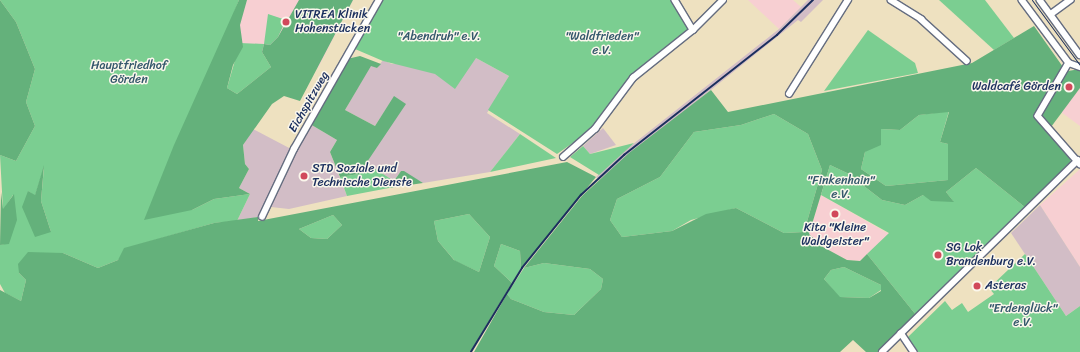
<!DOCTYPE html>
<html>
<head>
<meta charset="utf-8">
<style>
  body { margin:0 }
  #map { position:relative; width:1080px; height:352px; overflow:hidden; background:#eee1c0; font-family:Sriracha,sans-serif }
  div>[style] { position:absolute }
  .built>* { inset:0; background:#f7cfd2 }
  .industrial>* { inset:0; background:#d2bdc6 }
  .green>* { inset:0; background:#7bce91 }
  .forest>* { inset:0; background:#64b17b }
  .roads { filter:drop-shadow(1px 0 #656d80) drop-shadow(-1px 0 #656d80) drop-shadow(0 1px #656d80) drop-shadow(0 -1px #656d80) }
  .minor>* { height:5.5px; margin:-2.75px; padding:0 2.75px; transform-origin:2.75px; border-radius:2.75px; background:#fff }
  .tram>* { height:1px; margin:-0.5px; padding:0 0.5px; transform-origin:0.5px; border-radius:0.5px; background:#1b2f5e }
  .rail>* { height:1.5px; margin:-0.75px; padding:0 0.75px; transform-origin:0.75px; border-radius:0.75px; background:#1b2f5e }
  .dots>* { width:11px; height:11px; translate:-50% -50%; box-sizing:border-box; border:2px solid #fbf7ec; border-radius:50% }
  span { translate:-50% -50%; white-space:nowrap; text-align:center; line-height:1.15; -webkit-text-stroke:3px #fbf7ec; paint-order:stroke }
  .poi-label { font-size:12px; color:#1b2f5e }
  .left { translate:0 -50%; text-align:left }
  .right { translate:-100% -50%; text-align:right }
  .park-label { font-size:12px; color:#33576b }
  .street-label { font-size:12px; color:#1b2f5e }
</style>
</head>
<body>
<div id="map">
  <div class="built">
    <div style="clip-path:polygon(239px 0,353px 0,318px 68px,222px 43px)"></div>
    <div style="clip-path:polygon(748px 0,793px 0,801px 7px,779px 29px)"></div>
    <div style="clip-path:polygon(1080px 88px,1080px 126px,1061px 112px)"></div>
    <div style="clip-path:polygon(1080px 169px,1080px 267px,1040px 205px)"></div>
    <div style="clip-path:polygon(821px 195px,889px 234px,860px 261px,847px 260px,823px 247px,809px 234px)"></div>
  </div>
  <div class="industrial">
    <div style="clip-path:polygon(808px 0,823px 0,801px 22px,798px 20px,599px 180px,596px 177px,623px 152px,779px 29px)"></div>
    <div style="clip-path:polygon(476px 58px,509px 76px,487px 113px,520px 134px,490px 172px,423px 183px,401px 171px,394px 181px,366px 163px,405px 104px,394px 97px,375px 126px,345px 110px,371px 65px,377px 68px,383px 60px,392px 64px)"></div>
    <div style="clip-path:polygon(310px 124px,337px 140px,330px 152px,347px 196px,289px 209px,271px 207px)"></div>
    <div style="clip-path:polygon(603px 128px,616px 145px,590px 154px,583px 146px)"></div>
    <div style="clip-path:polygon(253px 129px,293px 150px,258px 217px,237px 221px,250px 194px,239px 188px,249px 169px,245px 164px,243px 145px)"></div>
    <div style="clip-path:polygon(1040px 205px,1080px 267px,1080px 306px,1066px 316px,1011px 233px)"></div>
  </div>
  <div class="green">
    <div style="clip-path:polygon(evenodd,0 0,239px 0,222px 43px,192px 210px,214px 199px,250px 194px,237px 221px,214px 223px,134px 246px,118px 260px,98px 268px,63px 253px,19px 273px,26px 280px,21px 301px,5px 293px,0 284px,0 245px,9px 243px,13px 195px,3px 210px,0 155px,16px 161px,35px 126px,26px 102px,35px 69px,16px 22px,0 0,44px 167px,41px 201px,51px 232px,28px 191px,35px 196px,44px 167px)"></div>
    <div style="clip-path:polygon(380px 0,673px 0,688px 29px,633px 75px,594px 128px,557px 154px,488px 110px,509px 76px,476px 58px,455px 89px,435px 74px,383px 61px,355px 49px)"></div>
    <div style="clip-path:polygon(939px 0,985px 0,1014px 38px,994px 50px)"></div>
    <div style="clip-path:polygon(268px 14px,286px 20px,278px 37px,270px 45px,264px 44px,262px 52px,271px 67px,237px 94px,227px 88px,240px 43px,264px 44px)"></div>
    <div style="clip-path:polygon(868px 30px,915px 63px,918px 73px,824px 91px)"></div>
    <div style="clip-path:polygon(949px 111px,940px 142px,948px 144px,948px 180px,886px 186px,861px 169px,865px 152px,881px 129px,900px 130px,919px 115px)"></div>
    <div style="clip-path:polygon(774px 114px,808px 134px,822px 170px,804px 232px,784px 233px,736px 208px,691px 220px,672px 231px,622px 237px,610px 220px,617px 199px,660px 177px,694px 132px,741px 125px)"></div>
    <div style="clip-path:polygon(520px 134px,556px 158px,490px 172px)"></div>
    <div style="clip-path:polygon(634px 143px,599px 175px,570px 157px,583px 146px,590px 154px)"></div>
    <div style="clip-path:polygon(366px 163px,394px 181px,389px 188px,347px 196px,340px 177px,359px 174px)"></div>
    <div style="clip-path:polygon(830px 165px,847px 173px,882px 200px,905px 205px,923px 195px,953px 201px,946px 192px,976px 168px,1026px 208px,916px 315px,867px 254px,889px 233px,821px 195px)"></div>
    <div style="clip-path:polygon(469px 214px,490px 237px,479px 272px,455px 261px,438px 241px,434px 221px)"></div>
    <div style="clip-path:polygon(333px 215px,342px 225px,327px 239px,311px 238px,299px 229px)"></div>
    <div style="clip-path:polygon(501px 244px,520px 251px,521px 268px,512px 283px,494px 266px)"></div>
    <div style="clip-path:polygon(1025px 254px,1066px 316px,1080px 306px,1080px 352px,918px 352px,908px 337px,945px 301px,952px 310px,962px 303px,968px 312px,994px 294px,989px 288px)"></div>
    <div style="clip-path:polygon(544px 263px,590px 269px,603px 279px,601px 289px,574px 315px,544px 312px,511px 299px,507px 294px,524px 268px)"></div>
    <div style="clip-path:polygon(844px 267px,881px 285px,881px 290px,869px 298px,839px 297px,824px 279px,831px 270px)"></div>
  </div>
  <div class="forest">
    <div style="clip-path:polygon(0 0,16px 22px,35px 69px,26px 102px,35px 126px,16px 161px,0 155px)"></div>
    <div style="clip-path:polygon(239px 0,247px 0,240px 25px,243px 47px,233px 65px,227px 88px,237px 94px,271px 67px,262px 52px,264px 44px,270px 45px,278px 37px,299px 0,353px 0,300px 101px,284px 96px,272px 104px,243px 145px,245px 164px,249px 169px,239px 188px,250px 194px,214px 199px,192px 210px,144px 220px,174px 145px)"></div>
    <div style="clip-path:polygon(evenodd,1034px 26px,1063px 67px,1035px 119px,1070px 156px,1071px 164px,1026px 208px,976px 168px,946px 192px,954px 202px,931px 201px,923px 195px,905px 205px,882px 200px,847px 173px,830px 165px,809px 234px,823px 247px,847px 260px,860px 261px,867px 254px,916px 315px,879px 352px,866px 352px,853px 340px,840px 352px,474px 352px,507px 294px,511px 299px,544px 312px,574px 315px,601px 289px,603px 279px,590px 269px,544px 263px,524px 268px,582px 196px,629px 153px,711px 90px,728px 112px,972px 63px,1034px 26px,949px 112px,940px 142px,948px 144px,948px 180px,886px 186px,861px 169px,865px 152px,881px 145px,881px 129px,900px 130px,919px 115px,949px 112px,1034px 26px,774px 114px,808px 134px,822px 170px,804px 232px,784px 233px,736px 208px,706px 214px,672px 231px,622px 237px,610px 220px,617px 199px,660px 177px,694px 132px,741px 125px,774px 114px,1034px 26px,844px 267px,881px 285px,881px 291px,869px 298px,840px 297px,824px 279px,831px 270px,844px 267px)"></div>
    <div style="clip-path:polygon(360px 56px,381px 64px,377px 68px,371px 66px,345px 110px,375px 126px,394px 96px,406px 104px,359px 174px,340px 177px,330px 152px,337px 140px,310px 124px,347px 59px)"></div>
    <div style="clip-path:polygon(1080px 69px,1080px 88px,1051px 127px,1041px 115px,1068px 71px)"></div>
    <div style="clip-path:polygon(evenodd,567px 162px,596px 177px,521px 268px,520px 251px,501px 244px,494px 266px,512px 283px,470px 352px,0 352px,0 290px,21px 301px,26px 280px,19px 273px,18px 264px,28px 252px,63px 253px,98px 268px,118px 260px,124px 248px,214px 223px,258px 217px,258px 221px,567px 162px,469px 214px,490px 237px,479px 272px,454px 260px,438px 241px,434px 221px,469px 214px,567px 162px,333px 215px,342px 225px,327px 239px,311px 238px,299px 229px,333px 215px)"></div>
    <div style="clip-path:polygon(44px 165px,41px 201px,51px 232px,35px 237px,22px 207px,28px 191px,35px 195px)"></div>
    <div style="clip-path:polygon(401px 171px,404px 171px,423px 183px,389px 188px)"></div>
    <div style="clip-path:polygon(1px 192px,3px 209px,14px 194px,17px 220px,9px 244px,0 245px)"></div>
  </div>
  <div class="roads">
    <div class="minor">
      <div style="left:675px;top:0;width:35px;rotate:59deg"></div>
      <div style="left:891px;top:0;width:36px;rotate:32deg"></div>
      <div style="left:921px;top:19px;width:62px;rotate:42.4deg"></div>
      <div style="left:1022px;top:0;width:79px;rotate:53.3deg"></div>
      <div style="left:1069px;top:63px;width:12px;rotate:20deg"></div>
      <div style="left:1040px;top:0;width:68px;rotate:54deg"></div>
      <div style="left:1051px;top:14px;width:24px;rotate:-36deg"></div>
      <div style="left:1069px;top:63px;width:61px;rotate:120.3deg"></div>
      <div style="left:1038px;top:116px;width:64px;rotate:48.8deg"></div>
      <div style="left:789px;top:94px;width:111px;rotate:-57.9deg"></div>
      <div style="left:563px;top:157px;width:43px;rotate:-41.2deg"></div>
      <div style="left:595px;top:129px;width:64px;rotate:-53.3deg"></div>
      <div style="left:633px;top:78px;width:77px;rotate:-38.7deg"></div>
      <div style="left:693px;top:30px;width:42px;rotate:-45deg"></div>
      <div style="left:262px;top:217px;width:75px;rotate:-64.8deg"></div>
      <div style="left:294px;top:149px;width:172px;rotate:-60.3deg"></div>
      <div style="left:901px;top:333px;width:23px;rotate:56deg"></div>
      <div style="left:882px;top:352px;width:274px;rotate:-44.4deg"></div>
    </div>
  </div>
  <div class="tram">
    <div style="left:1032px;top:0;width:81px;rotate:53.6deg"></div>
  </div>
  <div class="rail">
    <div style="left:471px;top:352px;width:98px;rotate:-58.7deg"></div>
    <div style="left:522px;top:268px;width:94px;rotate:-51.1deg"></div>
    <div style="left:581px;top:195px;width:59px;rotate:-42.9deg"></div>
    <div style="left:624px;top:155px;width:194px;rotate:-38.1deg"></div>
    <div style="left:777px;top:35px;width:50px;rotate:-44.2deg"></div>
  </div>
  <div class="dots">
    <div style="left:286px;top:22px;background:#d1495b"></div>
    <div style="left:1069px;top:87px;background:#d1495b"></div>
    <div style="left:304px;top:176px;background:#d1495b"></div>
    <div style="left:835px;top:214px;background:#d1495b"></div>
    <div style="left:938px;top:255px;background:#d1495b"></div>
    <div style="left:977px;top:286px;background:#d1495b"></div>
  </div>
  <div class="poi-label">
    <span class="left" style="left:295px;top:22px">VITREA Klinik<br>Hohenstücken</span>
    <span class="right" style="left:1061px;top:87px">Waldcafé Görden</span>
    <span class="left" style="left:312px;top:176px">STD Soziale und<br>Technische Dienste</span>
    <span style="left:835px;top:235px">Kita "Kleine<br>Waldgeister"</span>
    <span class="left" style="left:946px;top:255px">SG Lok<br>Brandenburg e.V.</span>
    <span class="left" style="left:985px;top:286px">Asteras</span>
  </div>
  <div class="park-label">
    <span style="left:439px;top:37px">"Abendruh" e.V.</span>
    <span style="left:602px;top:44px">"Waldfrieden"<br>e.V.</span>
    <span style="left:129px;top:73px">Hauptfriedhof<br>Görden</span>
    <span style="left:841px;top:188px">"Finkenhain"<br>e.V.</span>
    <span style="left:1023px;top:316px">"Erdenglück"<br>e.V.</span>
  </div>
  <div class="street-label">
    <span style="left:309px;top:102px;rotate:-60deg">Eichspitzweg</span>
  </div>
</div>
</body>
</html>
